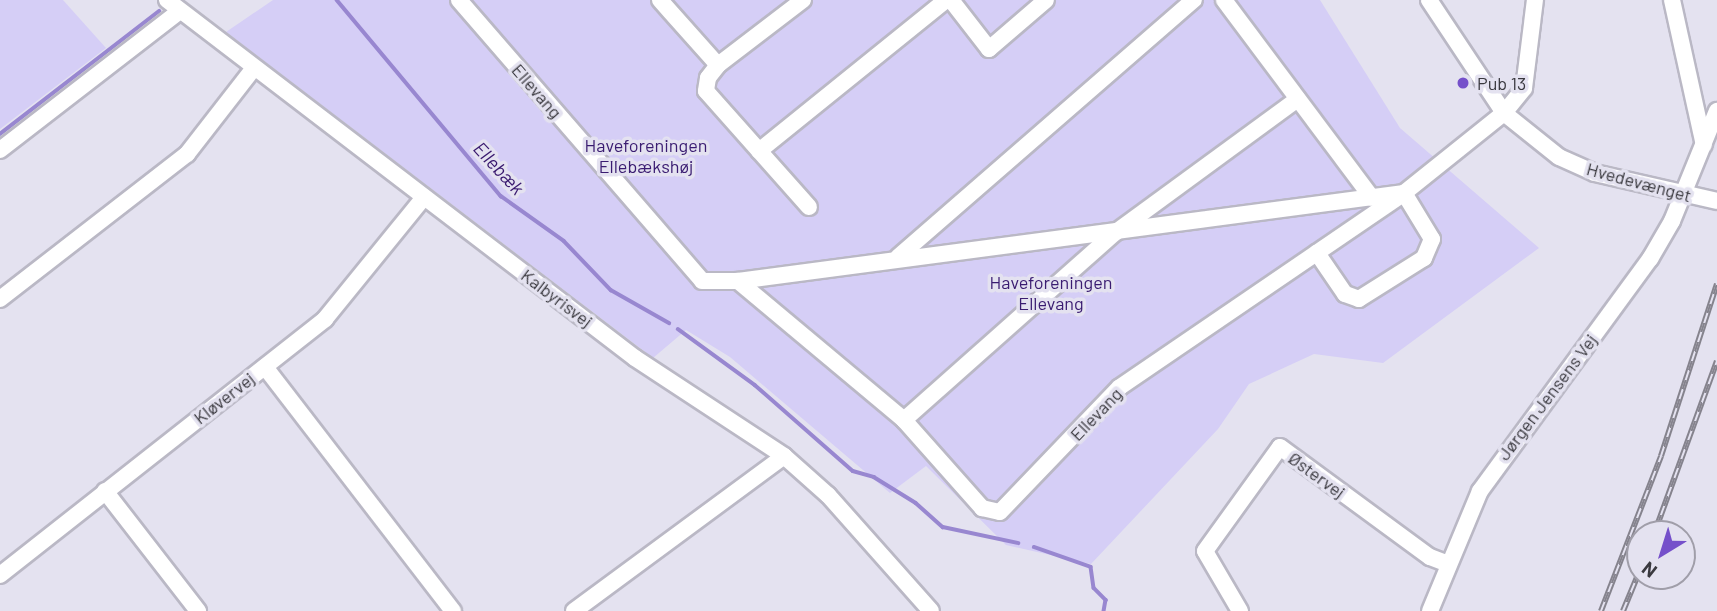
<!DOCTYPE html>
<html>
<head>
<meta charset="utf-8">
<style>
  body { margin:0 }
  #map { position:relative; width:1717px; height:611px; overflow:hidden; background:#e4e2f0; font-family:Barlow,sans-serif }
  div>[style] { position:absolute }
  .green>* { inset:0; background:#d5cef6 }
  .stream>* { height:3.5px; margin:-1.75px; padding:0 1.75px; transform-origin:1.75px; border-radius:1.75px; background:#9887d0 }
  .roads { filter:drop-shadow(2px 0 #bab8c5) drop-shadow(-2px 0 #bab8c5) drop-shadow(0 2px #bab8c5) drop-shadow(0 -2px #bab8c5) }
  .minor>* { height:16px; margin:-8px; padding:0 8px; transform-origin:8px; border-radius:8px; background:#fff }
  .rail>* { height:6px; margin-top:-3px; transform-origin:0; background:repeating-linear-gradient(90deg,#e4e2f0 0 10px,#85838d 0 20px); box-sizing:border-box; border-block:2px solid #85838d }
  .dots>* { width:19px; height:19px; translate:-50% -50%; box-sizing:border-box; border:4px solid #e4e2f0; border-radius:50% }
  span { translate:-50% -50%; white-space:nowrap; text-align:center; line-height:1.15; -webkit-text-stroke:7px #e4e2f0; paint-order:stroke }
  .poi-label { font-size:18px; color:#3a393f }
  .left { translate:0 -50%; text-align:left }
  .street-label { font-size:18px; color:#3a393f }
  .park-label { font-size:18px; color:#3a1c71 }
  .water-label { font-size:19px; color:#38186e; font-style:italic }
  .north { position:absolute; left:1626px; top:520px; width:70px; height:70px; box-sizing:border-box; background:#e4e2f0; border:2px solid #a09ea9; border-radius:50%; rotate:218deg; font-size:19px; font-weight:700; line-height:28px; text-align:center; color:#3a393f }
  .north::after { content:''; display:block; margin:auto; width:24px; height:32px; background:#7550ca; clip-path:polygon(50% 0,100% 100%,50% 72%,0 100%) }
</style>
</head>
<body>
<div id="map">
  <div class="green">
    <div style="clip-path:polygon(0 0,63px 0,106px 48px,0 129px)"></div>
    <div style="clip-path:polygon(273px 0,1320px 0,1400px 128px,1539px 248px,1383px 363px,1314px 354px,1249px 384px,1218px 429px,1091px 564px,1006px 545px,926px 466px,890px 493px,730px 357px,686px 330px,653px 358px,226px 32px)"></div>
  </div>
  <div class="stream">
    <div style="left:337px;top:0;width:256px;rotate:50.1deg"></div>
    <div style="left:501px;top:196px;width:77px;rotate:35.5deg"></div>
    <div style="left:564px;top:241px;width:68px;rotate:46.2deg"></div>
    <div style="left:611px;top:290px;width:67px;rotate:29.6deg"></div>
    <div style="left:0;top:134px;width:201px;rotate:-37.7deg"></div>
    <div style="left:678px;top:329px;width:95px;rotate:36deg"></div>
    <div style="left:755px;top:385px;width:130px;rotate:41.3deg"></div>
    <div style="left:853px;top:471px;width:22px;rotate:16deg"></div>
    <div style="left:874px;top:477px;width:49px;rotate:31.8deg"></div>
    <div style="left:916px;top:503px;width:36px;rotate:42deg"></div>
    <div style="left:943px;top:527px;width:77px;rotate:12deg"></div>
    <div style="left:1034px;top:547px;width:60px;rotate:19.3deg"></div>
    <div style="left:1091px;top:567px;width:21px;rotate:82deg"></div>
    <div style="left:1094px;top:588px;width:17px;rotate:45deg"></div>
    <div style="left:1106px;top:600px;width:11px;rotate:100deg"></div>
  </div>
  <div class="roads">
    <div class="minor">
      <div style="left:167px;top:0;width:589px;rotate:37.41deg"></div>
      <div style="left:635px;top:358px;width:178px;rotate:33.3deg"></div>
      <div style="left:784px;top:456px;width:59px;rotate:41.6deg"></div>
      <div style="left:828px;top:495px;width:155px;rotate:48.4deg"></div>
      <div style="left:459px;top:0;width:371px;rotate:49.1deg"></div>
      <div style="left:702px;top:281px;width:36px"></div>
      <div style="left:738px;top:281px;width:672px;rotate:-7.53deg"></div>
      <div style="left:1404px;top:193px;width:54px;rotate:58.7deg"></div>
      <div style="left:1432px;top:239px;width:21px;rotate:113deg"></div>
      <div style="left:1424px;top:258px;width:77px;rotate:147.8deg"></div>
      <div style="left:1359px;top:299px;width:15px;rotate:-160deg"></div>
      <div style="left:1345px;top:294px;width:50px;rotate:-124.3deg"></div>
      <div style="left:660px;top:0;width:87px;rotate:48.3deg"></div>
      <div style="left:803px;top:0;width:107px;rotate:142.6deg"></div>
      <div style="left:718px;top:65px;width:16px;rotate:128deg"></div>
      <div style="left:708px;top:78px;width:13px;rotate:99deg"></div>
      <div style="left:706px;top:91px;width:155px;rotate:48.4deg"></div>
      <div style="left:951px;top:0;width:62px;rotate:52.2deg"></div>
      <div style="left:989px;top:49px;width:75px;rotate:-40.7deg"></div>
      <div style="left:1224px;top:0;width:247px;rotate:53.2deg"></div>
      <div style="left:1429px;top:0;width:136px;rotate:56.4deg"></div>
      <div style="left:1504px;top:113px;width:70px;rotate:38.7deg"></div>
      <div style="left:1559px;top:157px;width:39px;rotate:24deg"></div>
      <div style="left:1595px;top:173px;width:125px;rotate:12.9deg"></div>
      <div style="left:1672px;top:0;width:148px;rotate:77.6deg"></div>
      <div style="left:0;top:150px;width:227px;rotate:-37.7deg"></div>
      <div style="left:759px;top:151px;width:240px;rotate:-38.9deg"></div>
      <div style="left:898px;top:257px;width:392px;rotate:-41deg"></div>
      <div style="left:738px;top:281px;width:217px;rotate:39.9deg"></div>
      <div style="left:904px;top:420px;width:118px;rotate:48.4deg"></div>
      <div style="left:982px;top:508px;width:18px;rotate:13deg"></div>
      <div style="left:1000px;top:512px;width:173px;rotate:-46.2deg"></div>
      <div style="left:1120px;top:387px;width:344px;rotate:-34.3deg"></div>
      <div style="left:1404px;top:193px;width:128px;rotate:-38.7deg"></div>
      <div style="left:1504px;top:113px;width:32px;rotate:-51deg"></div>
      <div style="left:1524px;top:88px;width:89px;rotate:-82.9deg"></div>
      <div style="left:0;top:299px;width:237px;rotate:-37.8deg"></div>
      <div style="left:187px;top:154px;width:109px;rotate:-52.1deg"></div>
      <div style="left:265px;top:367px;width:308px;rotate:52.4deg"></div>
      <div style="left:904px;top:420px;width:283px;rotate:-41.6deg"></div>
      <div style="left:1116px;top:232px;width:225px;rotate:-36.2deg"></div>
      <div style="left:105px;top:491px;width:152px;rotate:52.2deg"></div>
      <div style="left:0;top:575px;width:414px;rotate:-38.2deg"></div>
      <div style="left:325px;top:319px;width:157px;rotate:-50.9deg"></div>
      <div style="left:574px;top:611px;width:261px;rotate:-36.4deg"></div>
      <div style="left:1240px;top:611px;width:69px;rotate:-120.3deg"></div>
      <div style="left:1205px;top:551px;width:128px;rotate:-54.2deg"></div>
      <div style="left:1280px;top:447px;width:186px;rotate:36.3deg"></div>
      <div style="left:1430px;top:557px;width:19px;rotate:21deg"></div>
      <div style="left:1430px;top:611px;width:130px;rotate:-67.4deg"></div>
      <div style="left:1480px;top:491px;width:288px;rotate:-53.8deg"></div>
      <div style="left:1650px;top:259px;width:44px;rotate:-59.9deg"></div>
      <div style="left:1672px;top:221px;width:119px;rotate:-67.8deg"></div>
    </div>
  </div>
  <div class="rail">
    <div style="left:1654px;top:534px;width:184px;rotate:-70deg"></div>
    <div style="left:1601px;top:611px;width:166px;rotate:-68.8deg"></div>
    <div style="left:1661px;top:456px;width:181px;rotate:-72deg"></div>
    <div style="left:1623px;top:611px;width:44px;rotate:-67.5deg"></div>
  </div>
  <div class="dots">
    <div style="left:1463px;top:83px;background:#7550ca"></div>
  </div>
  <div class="poi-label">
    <span class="left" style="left:1477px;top:83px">Pub 13</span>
  </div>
  <div class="street-label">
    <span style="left:537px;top:91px;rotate:49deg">Ellevang</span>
    <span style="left:1639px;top:182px;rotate:15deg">Hvedevænget</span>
    <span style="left:557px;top:298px;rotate:37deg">Kalbyrisvej</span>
    <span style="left:1547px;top:397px;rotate:-53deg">Jørgen Jensens Vej</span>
    <span style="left:224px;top:398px;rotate:-38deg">Kløvervej</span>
    <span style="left:1096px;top:414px;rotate:-46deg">Ellevang</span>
    <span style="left:1317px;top:475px;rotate:36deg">Østervej</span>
  </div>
  <div class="park-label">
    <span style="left:646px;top:156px">Haveforeningen<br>Ellebækshøj</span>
    <span style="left:1051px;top:293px">Haveforeningen<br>Ellevang</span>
  </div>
  <div class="water-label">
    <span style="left:499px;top:168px;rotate:47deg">Ellebæk</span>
  </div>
  <div class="north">N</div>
</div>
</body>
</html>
